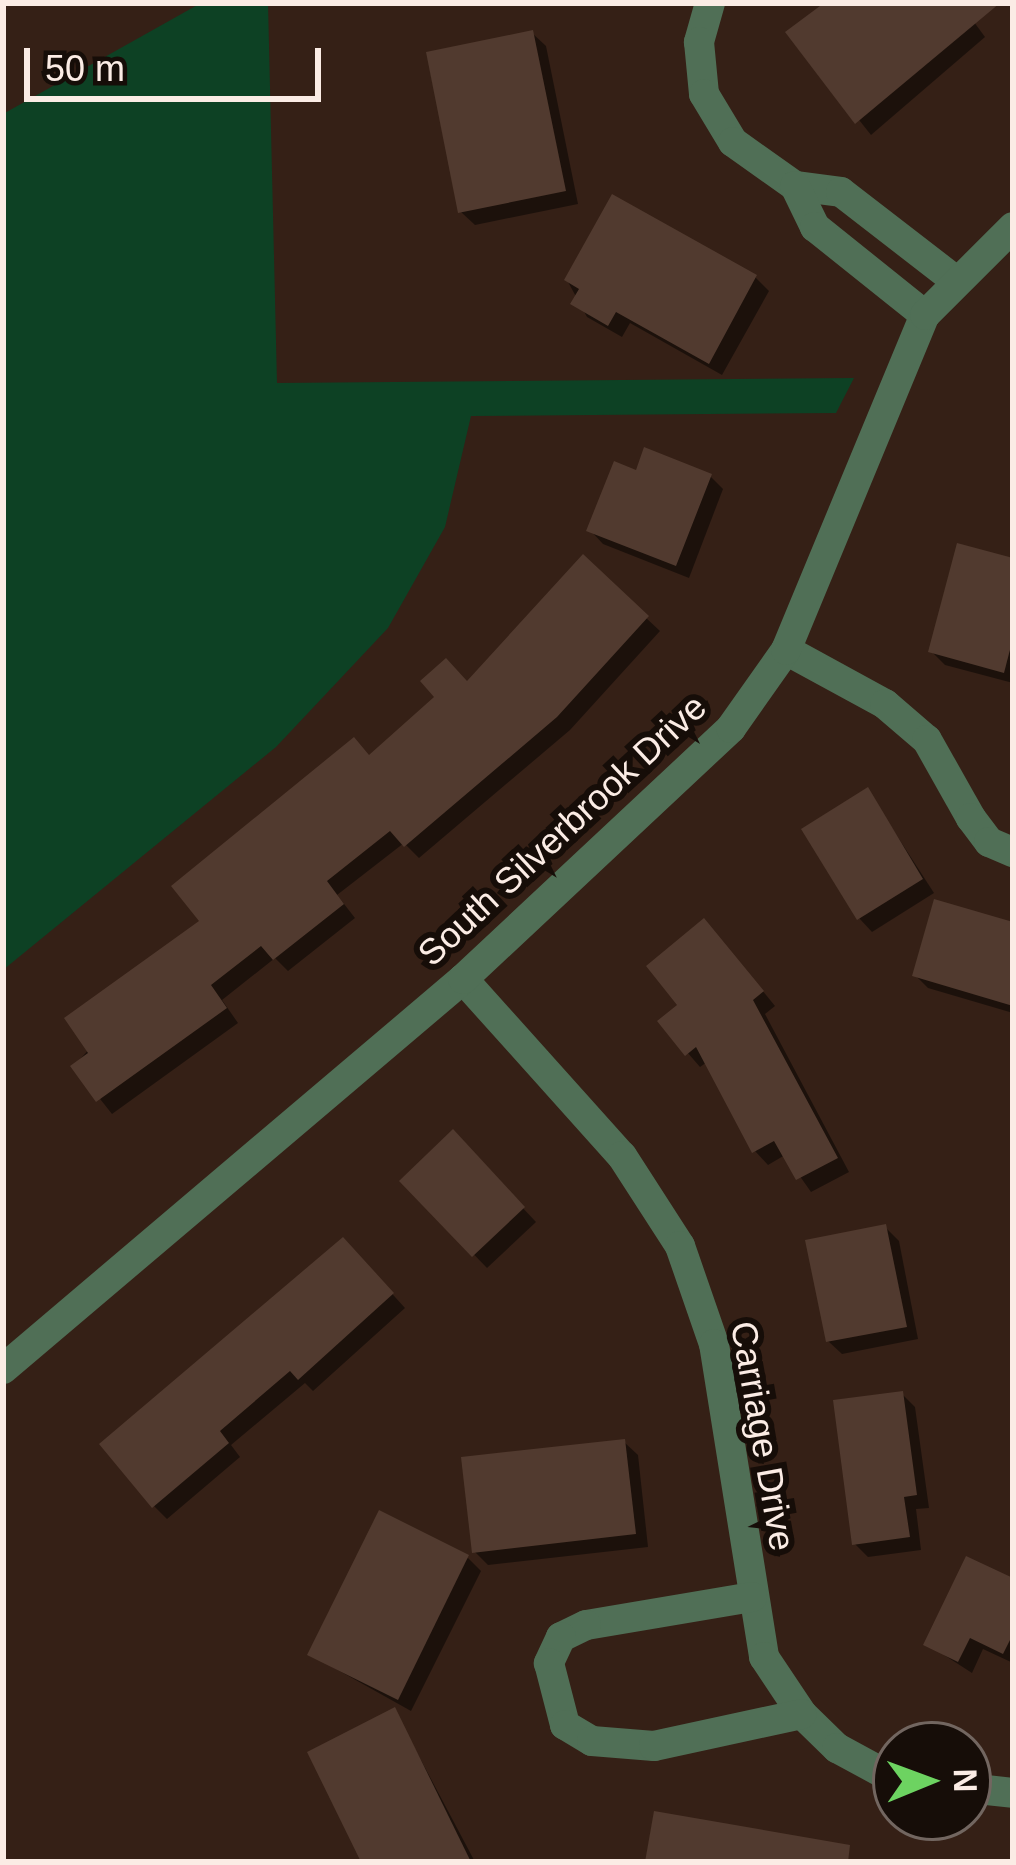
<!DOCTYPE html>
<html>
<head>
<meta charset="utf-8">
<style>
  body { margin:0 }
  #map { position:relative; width:1016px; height:1865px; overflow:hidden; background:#352016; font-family:Arial,sans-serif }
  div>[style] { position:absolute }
  .green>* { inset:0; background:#0d4124 }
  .shadow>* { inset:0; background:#0007 }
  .building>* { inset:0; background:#513a2f }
  .street>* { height:30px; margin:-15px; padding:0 15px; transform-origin:15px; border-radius:15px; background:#506f56 }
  span { translate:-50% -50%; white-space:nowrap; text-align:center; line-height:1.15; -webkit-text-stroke:12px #160d08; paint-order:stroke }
  .street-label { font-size:36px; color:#fbece5 }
  .frame { position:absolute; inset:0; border:6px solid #fbece5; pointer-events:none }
  .north { position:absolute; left:872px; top:1721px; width:120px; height:120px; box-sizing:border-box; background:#160d08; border:3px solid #726660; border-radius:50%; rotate:89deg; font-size:33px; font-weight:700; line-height:48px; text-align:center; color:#fbece5 }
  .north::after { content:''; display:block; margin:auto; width:42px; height:54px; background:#6dd361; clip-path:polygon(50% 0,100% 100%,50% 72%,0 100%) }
  .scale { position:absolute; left:24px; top:48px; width:297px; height:54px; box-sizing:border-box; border:6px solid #fbece5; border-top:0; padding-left:15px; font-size:36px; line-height:42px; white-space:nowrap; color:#fbece5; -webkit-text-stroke:9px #160d08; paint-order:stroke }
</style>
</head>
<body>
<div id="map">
  <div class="green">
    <div style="clip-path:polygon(201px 3px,268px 3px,277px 383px,854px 378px,836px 413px,471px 416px,445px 527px,388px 628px,276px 747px,3px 970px,3px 114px)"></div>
  </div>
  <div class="shadow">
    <div style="clip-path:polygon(829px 3px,960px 3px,985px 37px,871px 135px,790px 33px)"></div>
    <div style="clip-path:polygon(532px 33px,546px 46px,578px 204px,475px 225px,461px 212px)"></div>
    <div style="clip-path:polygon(755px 277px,769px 291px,722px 375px,630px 323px,622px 337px,587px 317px,567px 280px)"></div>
    <div style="clip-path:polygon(637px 473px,710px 476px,723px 489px,689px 578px,603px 544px,590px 530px)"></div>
    <div style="clip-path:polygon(583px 559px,660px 631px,570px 730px,419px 858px,404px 843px,337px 895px,355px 918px,288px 971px,275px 958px,222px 1000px,238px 1023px,112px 1114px,74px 1066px,203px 922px,370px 758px,468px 685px)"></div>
    <div style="clip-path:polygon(1013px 561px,1013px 683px,945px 665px,931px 651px)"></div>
    <div style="clip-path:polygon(868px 791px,934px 893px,872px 932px,859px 918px)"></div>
    <div style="clip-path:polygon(1013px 926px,1013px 1013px,928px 988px,915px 975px)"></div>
    <div style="clip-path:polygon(717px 935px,775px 1006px,765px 1014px,849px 1172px,811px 1192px,785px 1155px,768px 1165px,755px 1151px,707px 1062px,700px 1067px,661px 1022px,681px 1005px)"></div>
    <div style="clip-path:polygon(453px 1134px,536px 1222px,487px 1268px,403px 1181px)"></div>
    <div style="clip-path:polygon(885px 1227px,899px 1241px,918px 1339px,842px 1354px,828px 1341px)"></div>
    <div style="clip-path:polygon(356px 1254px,405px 1308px,313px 1391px,305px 1383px,231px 1445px,240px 1457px,167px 1519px,154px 1506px)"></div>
    <div style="clip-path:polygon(902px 1394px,915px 1407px,929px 1508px,916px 1509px,921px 1550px,868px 1557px,855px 1544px)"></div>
    <div style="clip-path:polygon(624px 1442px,638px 1455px,648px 1547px,488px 1565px,475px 1552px)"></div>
    <div style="clip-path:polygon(468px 1558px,481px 1571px,411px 1711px,311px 1655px)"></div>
    <div style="clip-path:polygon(1013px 1581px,1013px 1663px,983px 1649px,972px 1673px,927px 1644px)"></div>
    <div style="clip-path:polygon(395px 1711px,474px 1860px,485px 1862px,364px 1862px)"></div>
  </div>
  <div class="building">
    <div style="clip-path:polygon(824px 3px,1000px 3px,855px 124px,785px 32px)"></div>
    <div style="clip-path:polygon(533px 30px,566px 191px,458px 213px,426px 52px)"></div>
    <div style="clip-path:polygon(612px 194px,757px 275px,709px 364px,616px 312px,608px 326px,570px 304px,579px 289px,564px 280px)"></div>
    <div style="clip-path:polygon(644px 447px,712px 474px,676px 566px,586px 531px,614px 461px,636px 470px)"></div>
    <div style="clip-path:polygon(957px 543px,1013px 558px,1013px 638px,1004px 673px,928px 652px)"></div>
    <div style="clip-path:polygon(583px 554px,649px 616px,557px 717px,404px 847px,390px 831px,327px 881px,344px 904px,273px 960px,261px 946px,211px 985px,227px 1008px,96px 1102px,70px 1066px,88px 1053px,64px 1018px,199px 921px,171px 886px,354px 737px,369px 755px,434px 697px,420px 681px,446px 658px,467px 681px)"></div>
    <div style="clip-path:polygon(868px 787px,923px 879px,857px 920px,801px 829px)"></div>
    <div style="clip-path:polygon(934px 899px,1013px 922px,1013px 1006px,912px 976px)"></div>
    <div style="clip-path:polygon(704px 918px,764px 991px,753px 1000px,838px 1158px,796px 1180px,774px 1141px,752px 1153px,696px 1047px,685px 1056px,657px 1021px,677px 1005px,646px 966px)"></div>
    <div style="clip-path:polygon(453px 1129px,525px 1207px,472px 1257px,399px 1181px)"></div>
    <div style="clip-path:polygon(886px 1224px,907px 1327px,826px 1342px,805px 1240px)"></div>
    <div style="clip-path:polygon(343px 1237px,394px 1293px,298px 1380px,290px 1371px,220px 1431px,229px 1443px,152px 1508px,99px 1444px)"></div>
    <div style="clip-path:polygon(903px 1391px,917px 1495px,904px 1497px,910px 1537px,852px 1545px,833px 1400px)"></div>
    <div style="clip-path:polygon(625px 1439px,636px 1534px,472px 1553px,461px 1457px)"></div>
    <div style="clip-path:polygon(379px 1510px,469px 1555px,398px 1700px,307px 1655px)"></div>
    <div style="clip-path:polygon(966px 1556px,1013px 1578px,1013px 1634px,1003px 1654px,970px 1638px,958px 1662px,923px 1645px)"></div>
    <div style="clip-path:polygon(395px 1707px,471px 1862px,361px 1862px,307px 1752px)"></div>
    <div style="clip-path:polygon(654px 1811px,850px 1845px,848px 1862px,645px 1862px)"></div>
  </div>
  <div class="street">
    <div style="left:710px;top:3px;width:41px;rotate:105.8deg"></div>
    <div style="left:699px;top:42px;width:52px;rotate:84.5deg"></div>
    <div style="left:704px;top:94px;width:56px;rotate:58.9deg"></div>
    <div style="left:733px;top:142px;width:76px;rotate:35.4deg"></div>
    <div style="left:795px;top:186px;width:46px;rotate:7.4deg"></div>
    <div style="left:841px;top:192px;width:144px;rotate:37.7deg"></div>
    <div style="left:795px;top:186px;width:46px;rotate:64deg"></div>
    <div style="left:815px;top:227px;width:141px;rotate:38.7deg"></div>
    <div style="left:786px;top:650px;width:113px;rotate:28.6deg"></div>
    <div style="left:885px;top:704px;width:55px;rotate:40.6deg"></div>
    <div style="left:927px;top:740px;width:90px;rotate:60.6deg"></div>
    <div style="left:971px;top:818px;width:30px;rotate:53deg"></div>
    <div style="left:989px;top:842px;width:26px;rotate:23deg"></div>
    <div style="left:463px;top:979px;width:238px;rotate:48.1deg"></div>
    <div style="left:622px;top:1156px;width:107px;rotate:57.2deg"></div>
    <div style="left:680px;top:1246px;width:104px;rotate:70.9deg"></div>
    <div style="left:714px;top:1344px;width:317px;rotate:80.9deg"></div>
    <div style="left:764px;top:1657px;width:69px;rotate:56.3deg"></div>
    <div style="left:802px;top:1714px;width:49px;rotate:44.2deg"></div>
    <div style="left:837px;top:1748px;width:67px;rotate:28.5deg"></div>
    <div style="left:3px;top:1369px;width:603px;rotate:-40.29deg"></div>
    <div style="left:463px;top:979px;width:367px;rotate:-43.1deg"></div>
    <div style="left:731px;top:728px;width:95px;rotate:-54.8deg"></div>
    <div style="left:786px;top:650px;width:363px;rotate:-67.5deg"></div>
    <div style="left:925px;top:315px;width:124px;rotate:-45deg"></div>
    <div style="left:752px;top:1597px;width:168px;rotate:170.4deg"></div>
    <div style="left:586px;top:1625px;width:28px;rotate:154deg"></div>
    <div style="left:561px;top:1637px;width:29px;rotate:115deg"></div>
    <div style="left:549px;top:1663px;width:64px;rotate:75.5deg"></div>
    <div style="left:565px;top:1725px;width:31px;rotate:31deg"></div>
    <div style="left:592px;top:1741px;width:62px;rotate:4.6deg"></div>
    <div style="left:654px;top:1746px;width:151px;rotate:-12.2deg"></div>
    <div style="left:968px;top:1788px;width:45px;rotate:6.3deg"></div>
  </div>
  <div class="street-label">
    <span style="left:562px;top:830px;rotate:-43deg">South Silverbrook Drive</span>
    <span style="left:763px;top:1436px;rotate:80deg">Carriage Drive</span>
  </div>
  <div class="frame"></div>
  <div class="north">N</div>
  <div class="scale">50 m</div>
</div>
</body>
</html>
